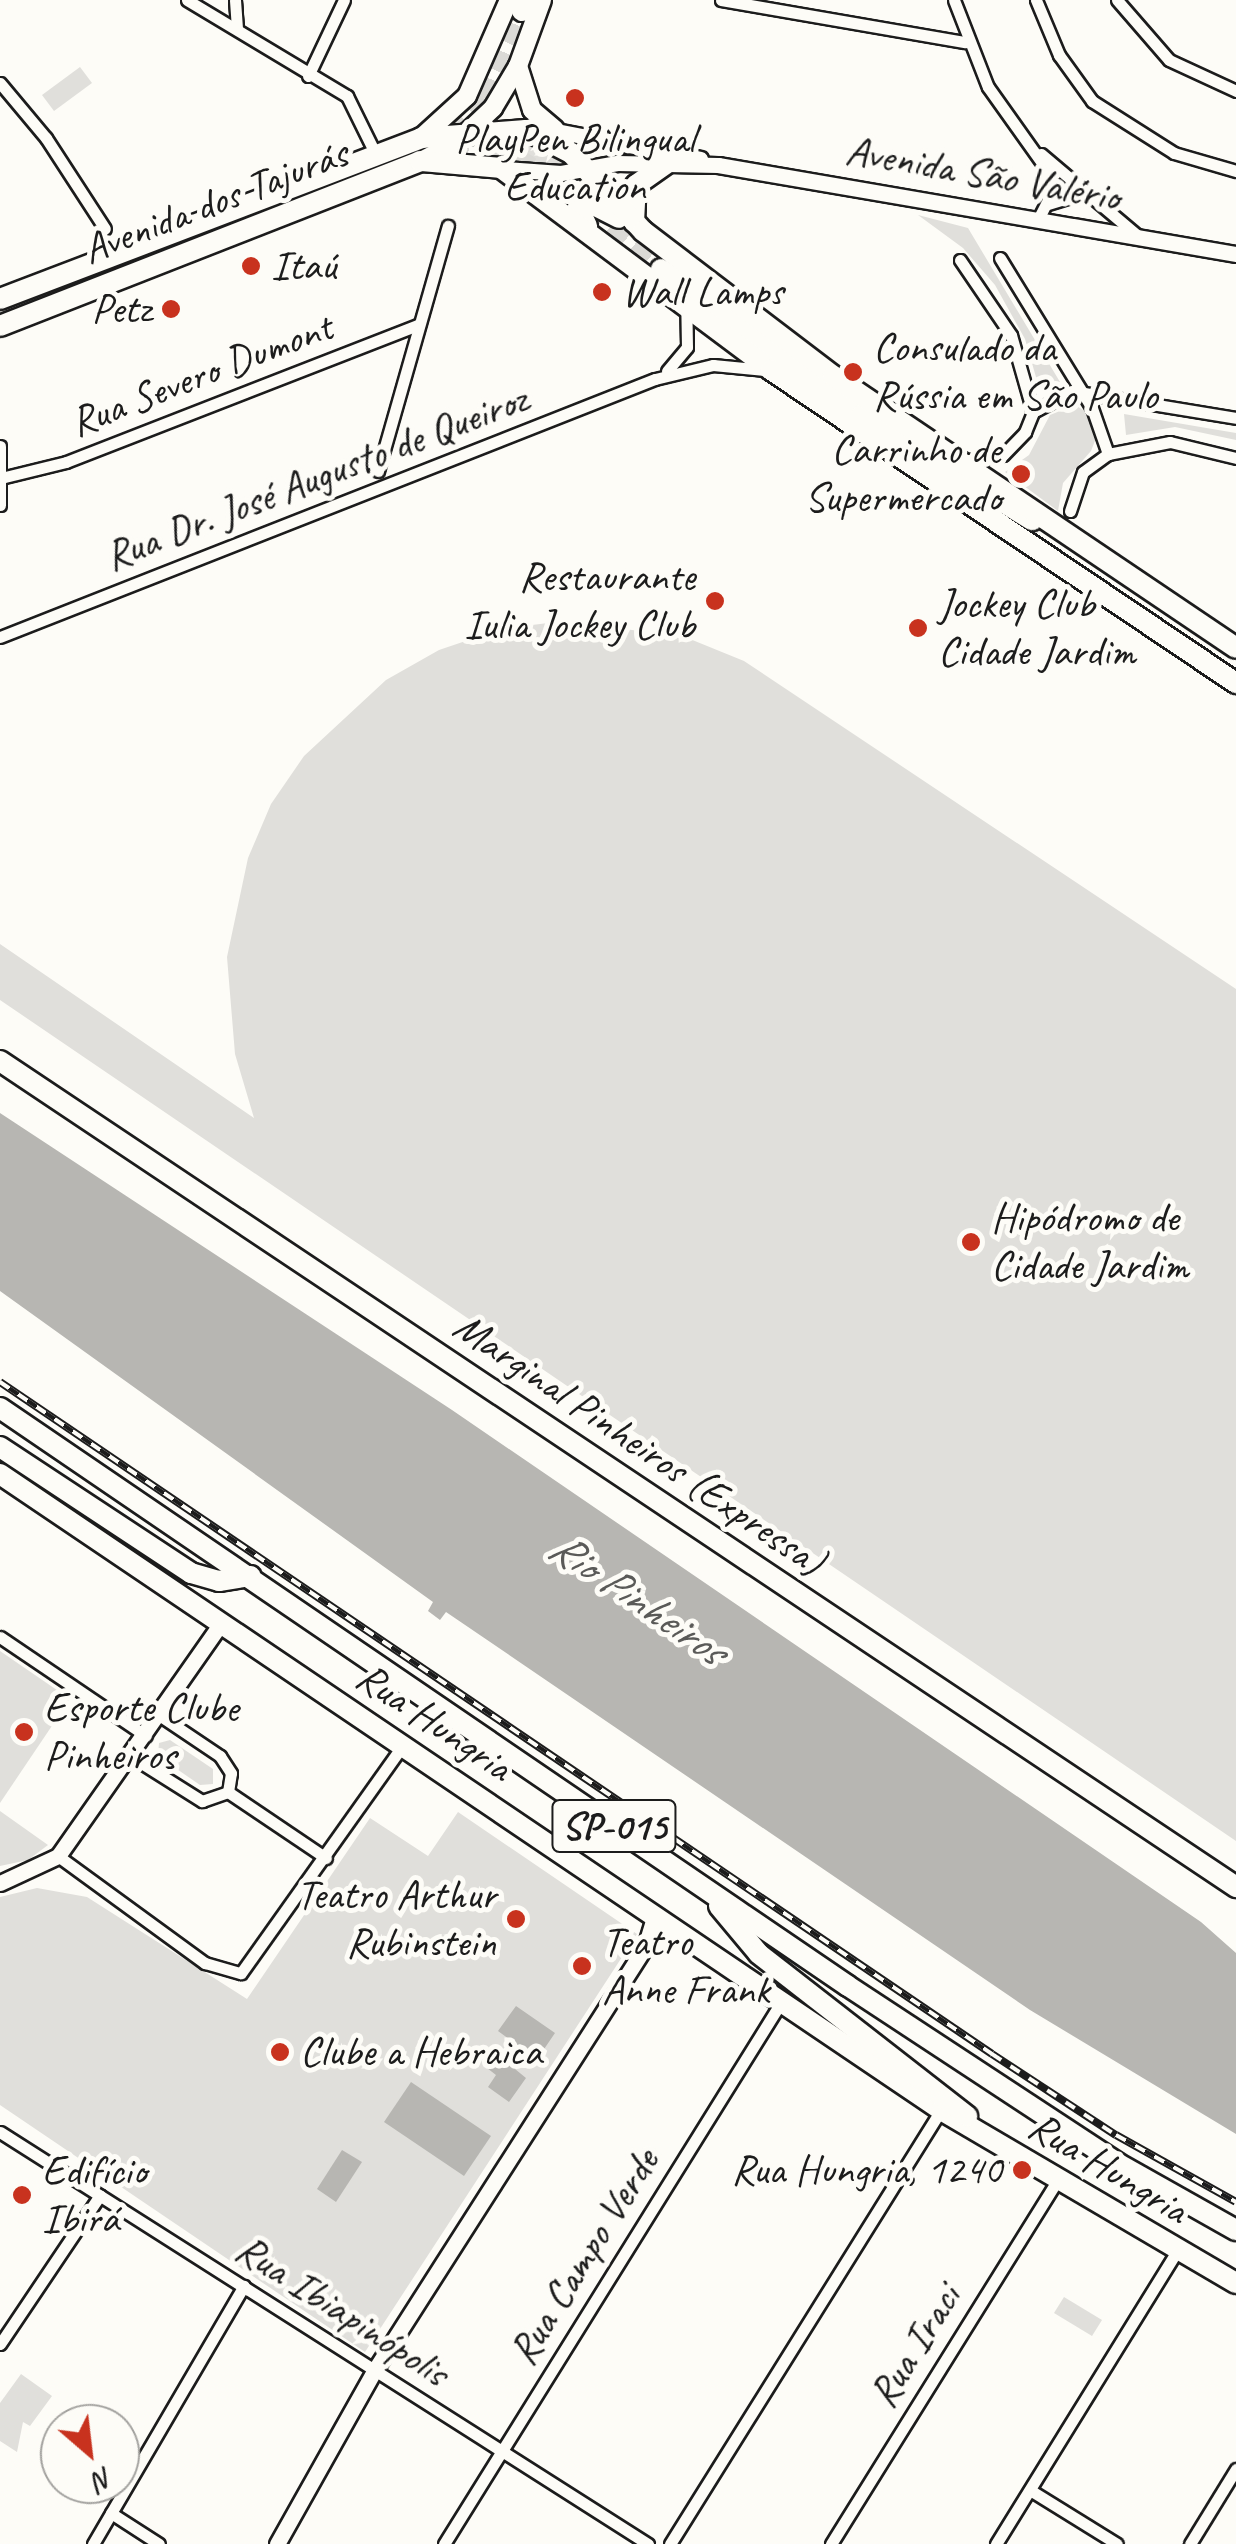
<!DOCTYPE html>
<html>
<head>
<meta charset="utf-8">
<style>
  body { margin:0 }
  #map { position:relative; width:1236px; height:2544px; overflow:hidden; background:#fdfcf7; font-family:Caveat,sans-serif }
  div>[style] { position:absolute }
  .green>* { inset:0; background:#e0dfdb }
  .water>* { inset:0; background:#b7b6b2 }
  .highway-tunnel>* { height:20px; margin-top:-10px; transform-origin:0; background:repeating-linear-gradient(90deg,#dbdad6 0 20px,transparent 0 30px) }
  .roads { filter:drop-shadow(2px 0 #1c1c1c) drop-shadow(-2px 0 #1c1c1c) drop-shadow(0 2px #1c1c1c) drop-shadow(0 -2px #1c1c1c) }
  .street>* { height:11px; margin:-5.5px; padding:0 5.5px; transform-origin:5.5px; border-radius:5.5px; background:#fdfcf7 }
  .secondary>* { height:15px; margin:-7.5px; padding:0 7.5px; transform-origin:7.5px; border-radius:7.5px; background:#fdfcf7 }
  .primary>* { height:18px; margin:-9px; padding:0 9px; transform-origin:9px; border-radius:9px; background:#fdfcf7 }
  .highway>* { height:20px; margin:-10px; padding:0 10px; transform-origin:10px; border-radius:10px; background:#fdfcf7 }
  .rail>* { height:8px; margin-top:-4px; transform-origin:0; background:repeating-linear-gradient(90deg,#fdfcf7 0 11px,#1c1c1c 0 22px); box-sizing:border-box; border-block:2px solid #1c1c1c }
  .dots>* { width:28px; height:28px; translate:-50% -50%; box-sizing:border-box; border:5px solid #fdfcf7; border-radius:50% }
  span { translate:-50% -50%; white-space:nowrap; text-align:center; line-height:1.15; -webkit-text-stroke:10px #fdfcf7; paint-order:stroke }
  .shield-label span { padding:2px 8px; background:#fdfcf7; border:2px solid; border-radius:8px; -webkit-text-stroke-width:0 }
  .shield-label { font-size:40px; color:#1c1c1c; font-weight:700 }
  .poi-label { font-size:42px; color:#1c1c1c }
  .left { translate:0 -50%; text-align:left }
  .right { translate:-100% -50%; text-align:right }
  .street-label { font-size:42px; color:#1c1c1c }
  .water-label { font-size:45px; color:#5a5a58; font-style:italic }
  .north { position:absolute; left:40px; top:2404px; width:100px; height:100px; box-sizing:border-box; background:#fdfcf7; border:2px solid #a3a29f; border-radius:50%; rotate:152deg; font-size:28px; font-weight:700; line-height:40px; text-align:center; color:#1c1c1c }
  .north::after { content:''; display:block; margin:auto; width:35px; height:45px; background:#c8321e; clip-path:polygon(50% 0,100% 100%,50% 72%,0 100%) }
</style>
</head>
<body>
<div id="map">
  <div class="green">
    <div style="clip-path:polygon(80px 67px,92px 83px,54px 111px,42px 95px)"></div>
    <div style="clip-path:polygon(519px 138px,577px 166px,539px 167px,501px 155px,504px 139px)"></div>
    <div style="clip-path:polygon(300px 194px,303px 200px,0 316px,0 309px)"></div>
    <div style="clip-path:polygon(918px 215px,968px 228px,1060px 382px,1040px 391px,1025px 339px,995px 285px,963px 248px)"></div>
    <div style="clip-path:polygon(1075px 405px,1090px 414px,1098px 433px,1091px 451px,1063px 483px,1058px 511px,1005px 472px,1029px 455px,1050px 415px)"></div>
    <div style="clip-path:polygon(1124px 414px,1236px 433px,1236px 440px,1175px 427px,1126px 435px)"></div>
    <div style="clip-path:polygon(564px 621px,685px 637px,744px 661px,1236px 989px,1236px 1841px,0 1000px,0 944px,254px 1118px,235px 1054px,227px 957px,248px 858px,271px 804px,304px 756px,386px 680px,439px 650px,501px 629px)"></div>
    <div style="clip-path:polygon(0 1651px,70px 1699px,0 1803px)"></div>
    <div style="clip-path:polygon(170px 1740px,213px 1769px,213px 1784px,200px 1785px,158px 1756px,159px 1743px)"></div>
    <div style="clip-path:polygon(0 1811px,48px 1845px,28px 1860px,0 1866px)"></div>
    <div style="clip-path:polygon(458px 1812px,637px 1934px,365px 2352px,0 2105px,0 1897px,37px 1888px,87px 1897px,247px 1999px,370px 1818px,428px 1856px)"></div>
    <div style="clip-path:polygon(1064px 2297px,1102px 2320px,1092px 2336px,1054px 2313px)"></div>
    <div style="clip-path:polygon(21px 2374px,52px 2396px,30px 2426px,23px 2422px,17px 2452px,0 2441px,0 2403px)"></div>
  </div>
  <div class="water">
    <div style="clip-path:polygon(0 1113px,452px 1410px,1201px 1922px,1236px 1953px,1236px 2134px,1030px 2010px,446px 1612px,440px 1620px,428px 1611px,433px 1602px,0 1291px)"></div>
    <div style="clip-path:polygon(516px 2006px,555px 2033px,538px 2058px,527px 2051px,515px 2069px,526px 2078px,509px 2102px,488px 2087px,496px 2075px,487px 2068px,499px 2051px,508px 2056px,517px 2045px,498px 2031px)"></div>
    <div style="clip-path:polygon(411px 2082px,491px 2136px,464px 2176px,384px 2122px)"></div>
    <div style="clip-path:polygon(342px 2150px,362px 2162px,336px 2202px,317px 2189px)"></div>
  </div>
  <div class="highway-tunnel">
    <div style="left:452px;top:135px;width:49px;rotate:-49.1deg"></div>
    <div style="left:484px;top:98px;width:95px;rotate:-66.4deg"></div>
    <div style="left:451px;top:139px;width:65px;rotate:15.1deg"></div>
    <div style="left:514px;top:156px;width:30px;rotate:33deg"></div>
    <div style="left:539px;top:172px;width:156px;rotate:38.5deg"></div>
    <div style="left:0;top:314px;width:138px;rotate:-20.8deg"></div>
  </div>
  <div class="roads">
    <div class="street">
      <div style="left:187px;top:0;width:187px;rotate:31deg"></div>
      <div style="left:347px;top:96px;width:66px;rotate:63.8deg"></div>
      <div style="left:235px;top:0;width:29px;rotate:86deg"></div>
      <div style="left:721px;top:0;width:248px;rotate:9.8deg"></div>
      <div style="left:954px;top:0;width:93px;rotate:68.7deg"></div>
      <div style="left:988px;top:87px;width:102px;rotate:54.6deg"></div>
      <div style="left:1047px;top:170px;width:26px;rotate:83deg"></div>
      <div style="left:1050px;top:196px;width:22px;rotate:117deg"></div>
      <div style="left:1036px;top:0;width:60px;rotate:67.3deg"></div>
      <div style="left:1059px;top:55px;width:57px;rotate:54.3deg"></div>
      <div style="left:1092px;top:101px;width:97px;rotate:32.4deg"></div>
      <div style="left:1174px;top:153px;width:65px;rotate:16.2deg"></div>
      <div style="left:1117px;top:0;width:79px;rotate:49.1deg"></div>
      <div style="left:1169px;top:60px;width:74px;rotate:24.8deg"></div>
      <div style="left:308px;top:76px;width:84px;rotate:-64.7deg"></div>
      <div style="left:0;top:83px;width:72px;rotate:50.1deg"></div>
      <div style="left:46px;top:138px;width:108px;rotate:57deg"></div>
      <div style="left:1041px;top:154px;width:127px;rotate:40.2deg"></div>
      <div style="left:1048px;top:204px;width:41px;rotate:-17.1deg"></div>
      <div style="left:1000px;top:258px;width:176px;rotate:58.5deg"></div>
      <div style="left:1092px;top:408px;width:49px;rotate:70.8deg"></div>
      <div style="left:960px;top:260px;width:91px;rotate:55.8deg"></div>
      <div style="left:1011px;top:335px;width:80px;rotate:74.1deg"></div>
      <div style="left:667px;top:371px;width:31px;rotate:-50deg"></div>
      <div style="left:687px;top:347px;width:39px;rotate:-91deg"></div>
      <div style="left:0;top:446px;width:59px;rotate:90deg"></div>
      <div style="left:962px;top:461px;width:41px;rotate:-8.3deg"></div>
      <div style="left:1003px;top:455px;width:32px;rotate:-46deg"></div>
      <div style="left:1025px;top:432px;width:22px;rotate:-68deg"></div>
      <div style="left:1033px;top:412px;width:44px;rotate:-28.3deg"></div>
      <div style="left:1072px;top:391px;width:166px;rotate:9.3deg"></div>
      <div style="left:378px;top:471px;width:255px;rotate:-74.1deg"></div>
      <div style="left:5px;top:477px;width:63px;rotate:-13.8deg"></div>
      <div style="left:66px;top:462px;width:377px;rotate:-21.3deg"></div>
      <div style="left:1070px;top:511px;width:41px;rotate:-71.6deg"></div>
      <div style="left:1083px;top:472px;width:31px;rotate:-36deg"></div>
      <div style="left:1108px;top:454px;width:63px;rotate:-11deg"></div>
      <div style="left:1170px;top:442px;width:68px;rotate:13.6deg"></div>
      <div style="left:0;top:637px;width:704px;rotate:-21.5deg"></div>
      <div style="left:655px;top:379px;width:60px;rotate:-13.6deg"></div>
      <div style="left:713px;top:365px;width:52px;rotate:5.5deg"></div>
      <div style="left:0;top:1637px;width:176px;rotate:34.1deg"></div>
      <div style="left:132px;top:1757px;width:83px;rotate:32.2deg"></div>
      <div style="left:202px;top:1801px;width:28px;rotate:-19deg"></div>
      <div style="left:228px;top:1792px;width:19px;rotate:-81deg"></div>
      <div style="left:231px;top:1773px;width:20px;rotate:-123deg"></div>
      <div style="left:220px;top:1756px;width:73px;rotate:-146.1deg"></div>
      <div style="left:228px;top:1792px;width:118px;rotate:34deg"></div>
      <div style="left:58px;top:1856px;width:182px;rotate:36.1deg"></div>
      <div style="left:205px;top:1963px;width:37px;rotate:16deg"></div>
      <div style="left:241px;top:1973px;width:280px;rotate:-54.6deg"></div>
      <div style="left:0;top:2132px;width:768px;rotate:32.45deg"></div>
      <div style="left:0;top:2344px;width:179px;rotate:-56.1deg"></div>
      <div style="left:1030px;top:2490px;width:102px;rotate:31.8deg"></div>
      <div style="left:111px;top:2513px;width:57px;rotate:32.9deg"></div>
      <div style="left:93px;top:2544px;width:299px;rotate:-59.7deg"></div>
      <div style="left:444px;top:2544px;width:636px;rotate:-58.11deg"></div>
      <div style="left:670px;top:2544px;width:512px;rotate:-58.02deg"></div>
      <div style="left:831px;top:2544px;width:426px;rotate:-58.1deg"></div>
      <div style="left:996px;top:2544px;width:342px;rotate:-58.3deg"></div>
      <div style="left:1190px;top:2544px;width:88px;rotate:-58.5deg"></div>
    </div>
    <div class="secondary">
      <div style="left:546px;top:129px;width:157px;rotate:11deg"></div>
      <div style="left:505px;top:169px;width:56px;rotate:4.1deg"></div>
      <div style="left:561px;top:173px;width:57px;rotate:-10.1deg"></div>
      <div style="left:617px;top:163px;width:101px;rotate:1.1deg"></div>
      <div style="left:718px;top:165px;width:526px;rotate:9.75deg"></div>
      <div style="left:0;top:1883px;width:64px;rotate:-25deg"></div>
      <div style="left:58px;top:1856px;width:282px;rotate:-55deg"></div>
      <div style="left:277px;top:2544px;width:198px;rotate:-60.7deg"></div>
      <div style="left:374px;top:2371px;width:503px;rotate:-57.42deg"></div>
      <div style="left:645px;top:1947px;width:30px;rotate:-73deg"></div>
    </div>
    <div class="primary">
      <div style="left:518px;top:66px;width:46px;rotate:72.3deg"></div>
      <div style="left:532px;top:110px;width:30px;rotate:40deg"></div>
      <div style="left:421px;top:138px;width:62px;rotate:-42.4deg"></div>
      <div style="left:467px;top:96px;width:105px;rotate:-66.4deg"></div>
      <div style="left:421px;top:161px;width:39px;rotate:-27deg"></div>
      <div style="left:456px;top:143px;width:51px;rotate:-43.4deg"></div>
      <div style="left:493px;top:108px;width:49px;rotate:-59.2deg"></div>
      <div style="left:518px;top:66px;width:70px;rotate:-70deg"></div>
    </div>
    <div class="highway">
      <div style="left:522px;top:11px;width:12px;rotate:-70deg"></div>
      <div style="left:634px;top:222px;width:37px;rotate:-87deg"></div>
      <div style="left:636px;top:185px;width:39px;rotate:-35deg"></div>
      <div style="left:587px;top:226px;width:21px;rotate:-115deg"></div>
      <div style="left:578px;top:207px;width:10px;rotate:-37deg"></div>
      <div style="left:586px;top:201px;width:37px;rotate:27deg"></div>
      <div style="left:661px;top:269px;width:248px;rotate:36.1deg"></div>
      <div style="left:861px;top:415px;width:201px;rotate:31.6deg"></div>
      <div style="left:0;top:299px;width:451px;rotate:-20.9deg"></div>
      <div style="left:421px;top:138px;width:105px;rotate:-4.4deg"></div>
      <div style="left:526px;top:130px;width:51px;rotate:27.1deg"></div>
      <div style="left:571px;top:153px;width:106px;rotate:47.3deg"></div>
      <div style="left:643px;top:231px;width:239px;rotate:37.3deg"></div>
      <div style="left:833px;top:376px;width:486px;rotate:34deg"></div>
      <div style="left:0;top:326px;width:451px;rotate:-21.4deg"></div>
      <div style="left:420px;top:161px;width:81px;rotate:4.9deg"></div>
      <div style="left:501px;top:168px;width:337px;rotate:36.8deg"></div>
      <div style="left:771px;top:370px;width:561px;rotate:33.95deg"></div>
      <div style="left:0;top:1061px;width:1487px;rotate:33.75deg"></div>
      <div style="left:0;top:1408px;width:1026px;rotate:34.28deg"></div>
      <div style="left:848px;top:1986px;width:322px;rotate:33.3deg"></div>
      <div style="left:1117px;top:2163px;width:137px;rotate:29.4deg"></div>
      <div style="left:0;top:1447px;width:229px;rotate:33.4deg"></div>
      <div style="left:191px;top:1573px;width:29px;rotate:16deg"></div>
      <div style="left:219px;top:1581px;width:32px;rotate:-9deg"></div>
      <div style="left:0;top:1474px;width:1136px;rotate:34.05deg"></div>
      <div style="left:941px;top:2110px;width:342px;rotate:30.4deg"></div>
      <div style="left:719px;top:1906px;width:62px;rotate:50.2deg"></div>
      <div style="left:759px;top:1954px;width:264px;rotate:37.9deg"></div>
    </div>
  </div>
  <div class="rail">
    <div style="left:0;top:1382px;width:1198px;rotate:34.11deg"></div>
    <div style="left:992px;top:2054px;width:148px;rotate:33.2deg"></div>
    <div style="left:1116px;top:2135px;width:137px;rotate:29.2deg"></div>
  </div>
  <div class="dots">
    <div style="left:575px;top:98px;background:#c8321e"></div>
    <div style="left:251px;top:266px;background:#c8321e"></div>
    <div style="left:602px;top:292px;background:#c8321e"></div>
    <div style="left:171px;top:309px;background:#c8321e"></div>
    <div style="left:853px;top:372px;background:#c8321e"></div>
    <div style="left:1021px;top:474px;background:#c8321e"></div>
    <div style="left:715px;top:601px;background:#c8321e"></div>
    <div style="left:918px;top:628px;background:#c8321e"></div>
    <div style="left:971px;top:1242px;background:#c8321e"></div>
    <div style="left:24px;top:1732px;background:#c8321e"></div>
    <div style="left:516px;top:1919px;background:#c8321e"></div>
    <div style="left:582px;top:1966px;background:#c8321e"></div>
    <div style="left:280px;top:2052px;background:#c8321e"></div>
    <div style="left:1022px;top:2170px;background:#c8321e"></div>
    <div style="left:22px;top:2195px;background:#c8321e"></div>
  </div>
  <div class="shield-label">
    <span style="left:614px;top:1826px">SP-015</span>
  </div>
  <div class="poi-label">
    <span style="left:575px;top:163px">PlayPen Bilingual<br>Education</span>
    <span class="left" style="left:271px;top:266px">Itaú</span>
    <span class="left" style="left:622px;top:292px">Wall Lamps</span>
    <span class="right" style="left:151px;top:309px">Petz</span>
    <span class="left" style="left:873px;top:372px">Consulado da<br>Rússia em São Paulo</span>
    <span class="right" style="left:1001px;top:474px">Carrinho de<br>Supermercado</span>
    <span class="right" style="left:695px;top:601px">Restaurante<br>Iulia Jockey Club</span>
    <span class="left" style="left:938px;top:628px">Jockey Club<br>Cidade Jardim</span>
    <span class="left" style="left:991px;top:1242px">Hipódromo de<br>Cidade Jardim</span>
    <span class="left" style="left:44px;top:1732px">Esporte Clube<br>Pinheiros</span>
    <span class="right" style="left:496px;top:1919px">Teatro Arthur<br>Rubinstein</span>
    <span class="left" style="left:602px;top:1966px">Teatro<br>Anne Frank</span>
    <span class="left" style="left:300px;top:2052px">Clube a Hebraica</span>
    <span class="right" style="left:1002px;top:2170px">Rua Hungria, 1240</span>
    <span class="left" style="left:42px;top:2195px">Edifício<br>Ibirá</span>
  </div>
  <div class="street-label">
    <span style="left:983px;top:174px;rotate:10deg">Avenida São Valério</span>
    <span style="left:215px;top:202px;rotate:-21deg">Avenida dos Tajurás</span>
    <span style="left:201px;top:375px;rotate:-21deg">Rua Severo Dumont</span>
    <span style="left:316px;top:478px;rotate:-21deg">Rua Dr. José Augusto de Queiroz</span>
    <span style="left:639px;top:1444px;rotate:34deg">Marginal Pinheiros (Expressa)</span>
    <span style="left:434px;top:1722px;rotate:34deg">Rua Hungria</span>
    <span style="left:1108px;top:2168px;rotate:31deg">Rua Hungria</span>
    <span style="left:584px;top:2257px;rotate:-58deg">Rua Campo Verde</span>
    <span style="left:342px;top:2311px;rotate:33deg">Rua Ibiapinópolis</span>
    <span style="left:915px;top:2346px;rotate:-58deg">Rua Iraci</span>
  </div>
  <div class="water-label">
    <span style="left:637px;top:1598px;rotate:34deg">Rio Pinheiros</span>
  </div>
  <div class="north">N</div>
</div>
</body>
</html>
